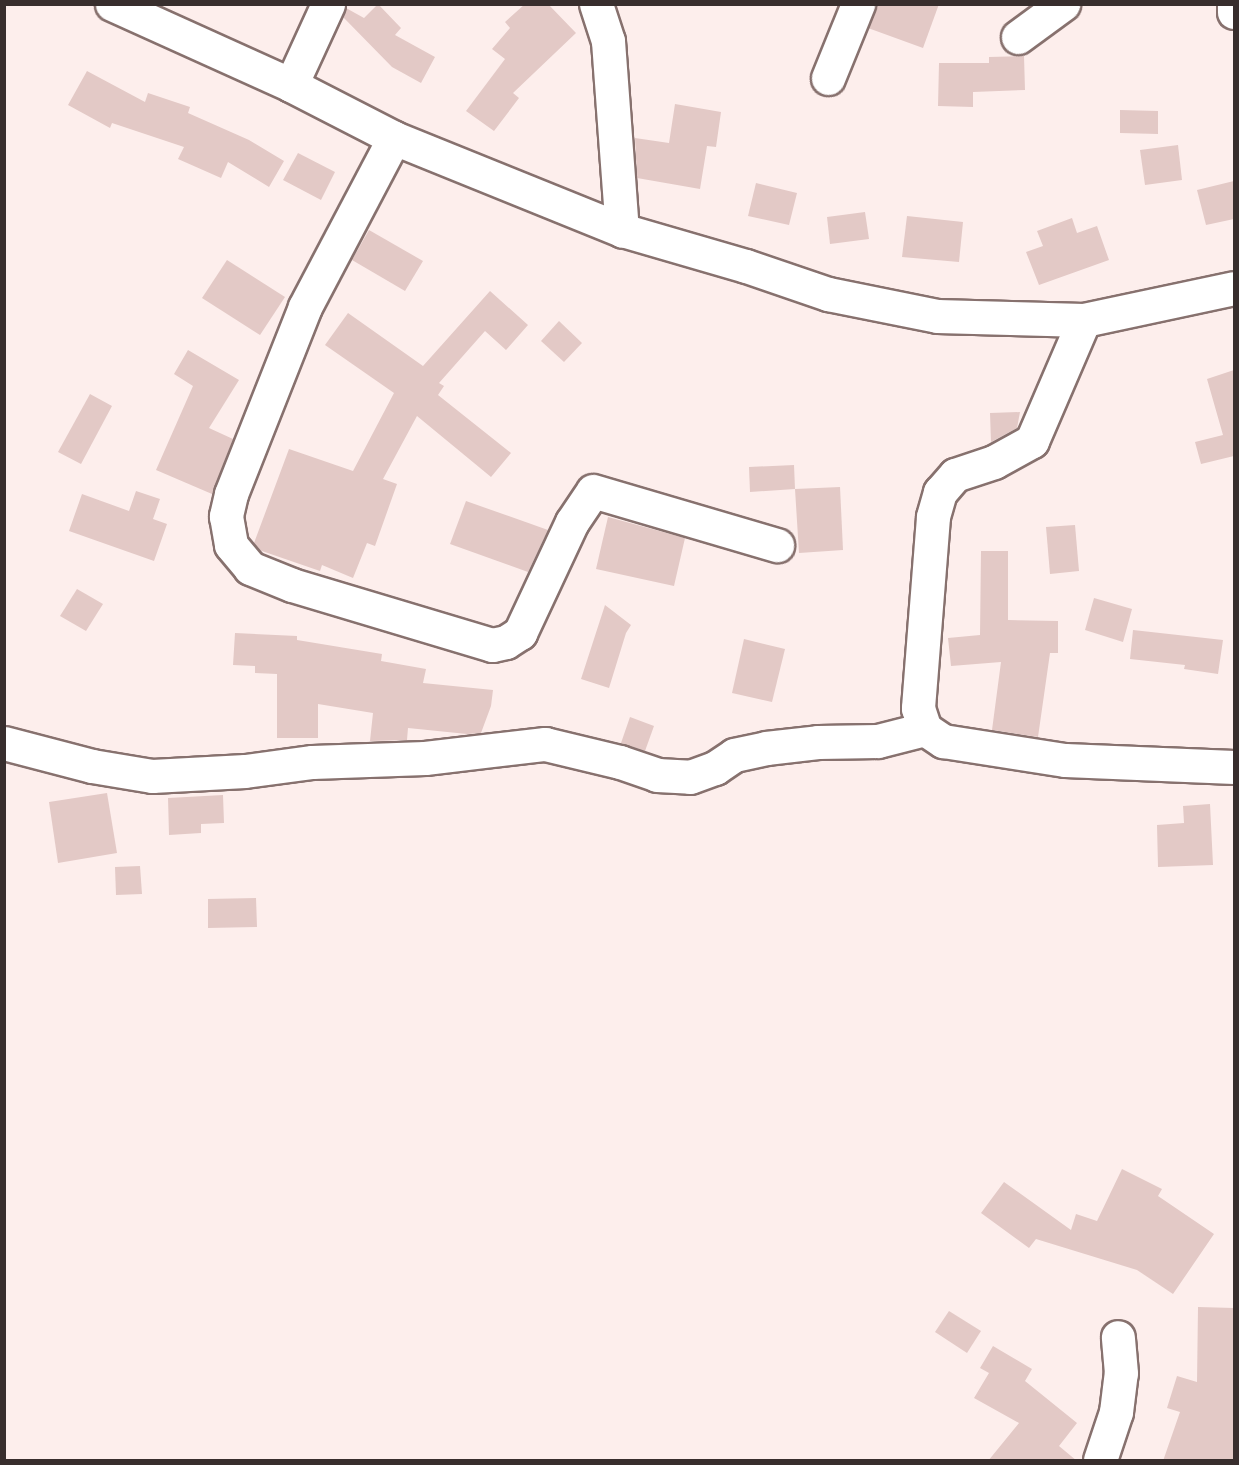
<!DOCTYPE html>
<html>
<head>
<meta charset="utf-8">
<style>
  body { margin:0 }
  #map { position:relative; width:1239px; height:1465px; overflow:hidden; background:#fdeeec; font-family:"Open Sans",sans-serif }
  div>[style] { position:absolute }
  .building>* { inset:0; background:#e3c9c6 }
  .roads { filter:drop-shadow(2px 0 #87716e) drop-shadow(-2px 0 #87716e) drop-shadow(0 2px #87716e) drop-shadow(0 -2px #87716e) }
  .minor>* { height:33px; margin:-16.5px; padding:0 16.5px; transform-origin:16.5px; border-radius:16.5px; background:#fff }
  span { translate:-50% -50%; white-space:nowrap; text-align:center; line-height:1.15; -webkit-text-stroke:5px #fff; paint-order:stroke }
  .frame { position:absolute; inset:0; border:6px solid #382e2d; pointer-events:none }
</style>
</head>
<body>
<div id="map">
  <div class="building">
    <div style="clip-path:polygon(378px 4px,401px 28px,395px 35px,435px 57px,421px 83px,392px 67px,343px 17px,346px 8px,364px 18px)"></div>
    <div style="clip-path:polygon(525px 4px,548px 4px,576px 33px,513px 93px,519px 98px,494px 131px,466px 111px,505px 59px,492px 49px,510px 28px,505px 22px)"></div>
    <div style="clip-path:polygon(876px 4px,939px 4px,923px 48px,868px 28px)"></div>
    <div style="clip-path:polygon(1024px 56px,1025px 90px,973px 92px,973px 107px,938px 106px,939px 63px,989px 63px,989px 57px)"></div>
    <div style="clip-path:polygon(87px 71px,145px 102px,148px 93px,190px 107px,188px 113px,249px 140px,284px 161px,269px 187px,228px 162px,221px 178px,178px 159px,184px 147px,112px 123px,110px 128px,68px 105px)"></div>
    <div style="clip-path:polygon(675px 104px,721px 112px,716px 147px,707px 146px,700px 189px,637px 178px,635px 138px,669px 143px)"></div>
    <div style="clip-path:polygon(1120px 110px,1158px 111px,1158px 134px,1120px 133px)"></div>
    <div style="clip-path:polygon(1178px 145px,1182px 180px,1145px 185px,1140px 150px)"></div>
    <div style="clip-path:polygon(298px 153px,335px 172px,321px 200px,283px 180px)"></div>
    <div style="clip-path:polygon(1234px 181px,1234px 219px,1206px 225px,1197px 190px)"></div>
    <div style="clip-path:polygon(756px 183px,797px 193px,789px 225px,748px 216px)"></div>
    <div style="clip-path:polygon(865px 212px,869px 239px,830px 244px,827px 217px)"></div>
    <div style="clip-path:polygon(907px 216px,963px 222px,959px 262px,902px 257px)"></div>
    <div style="clip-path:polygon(1072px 218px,1077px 233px,1097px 226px,1109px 260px,1039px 285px,1026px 252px,1043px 246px,1037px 231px)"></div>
    <div style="clip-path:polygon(369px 230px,423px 261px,405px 291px,352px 260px)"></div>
    <div style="clip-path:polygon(227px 260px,285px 297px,260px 335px,202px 298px)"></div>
    <div style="clip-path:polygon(490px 291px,528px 325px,506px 350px,485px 331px,439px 383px,444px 386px,438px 395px,511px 453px,491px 477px,417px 416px,383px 479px,397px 484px,375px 546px,367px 543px,353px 578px,322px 565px,320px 571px,259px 550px,254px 543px,289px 449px,353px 471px,394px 393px,325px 345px,348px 313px,423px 366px)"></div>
    <div style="clip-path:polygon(559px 321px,582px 343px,564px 362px,541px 341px)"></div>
    <div style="clip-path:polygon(188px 350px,239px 380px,209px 428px,233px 439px,212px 494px,156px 470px,193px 386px,174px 374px)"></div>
    <div style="clip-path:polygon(1234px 370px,1234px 456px,1201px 464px,1195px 442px,1223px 435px,1207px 379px)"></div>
    <div style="clip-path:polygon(90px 394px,112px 406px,81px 464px,58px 452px)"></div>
    <div style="clip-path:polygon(1020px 412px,1017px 428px,991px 442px,990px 413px)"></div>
    <div style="clip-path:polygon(794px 465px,795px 489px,750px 492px,749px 467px)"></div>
    <div style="clip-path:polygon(840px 487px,843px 550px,799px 553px,795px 489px)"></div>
    <div style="clip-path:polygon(136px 491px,160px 499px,153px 519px,167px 524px,154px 561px,69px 531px,82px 494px,129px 511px)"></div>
    <div style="clip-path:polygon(466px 501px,548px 530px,528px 572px,450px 544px)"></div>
    <div style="clip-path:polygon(608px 517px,685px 538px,674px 586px,596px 569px)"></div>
    <div style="clip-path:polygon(1075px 525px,1079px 571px,1050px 574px,1046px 527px)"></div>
    <div style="clip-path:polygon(981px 551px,1008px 551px,1008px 620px,1058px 621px,1058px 653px,1050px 653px,1038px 737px,992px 730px,1001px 662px,951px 666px,948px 638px,980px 635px)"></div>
    <div style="clip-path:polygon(77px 589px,103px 604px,86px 631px,60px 616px)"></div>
    <div style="clip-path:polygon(1094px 598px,1132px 609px,1123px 642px,1085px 630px)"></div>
    <div style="clip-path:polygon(605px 605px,631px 625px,626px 633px,609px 688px,581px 679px)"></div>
    <div style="clip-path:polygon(1133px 630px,1223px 640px,1218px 674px,1184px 669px,1185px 665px,1130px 659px)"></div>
    <div style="clip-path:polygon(235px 633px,297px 636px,297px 640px,382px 654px,381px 661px,426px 669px,423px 683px,493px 690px,491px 706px,481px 733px,467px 734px,408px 728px,407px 740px,370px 741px,373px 713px,318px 704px,318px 738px,277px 738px,277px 674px,255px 673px,255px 666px,233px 665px)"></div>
    <div style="clip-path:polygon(744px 639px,785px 649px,772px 702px,732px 693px)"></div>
    <div style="clip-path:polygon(630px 717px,654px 726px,645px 751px,621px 743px)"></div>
    <div style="clip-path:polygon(107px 793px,117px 853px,58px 863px,49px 802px)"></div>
    <div style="clip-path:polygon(223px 795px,224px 823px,201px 824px,201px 833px,169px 835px,168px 798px)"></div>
    <div style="clip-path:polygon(1210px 804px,1213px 865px,1158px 867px,1157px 825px,1184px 823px,1183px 806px)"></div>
    <div style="clip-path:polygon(140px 866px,142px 894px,116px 895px,115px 867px)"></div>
    <div style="clip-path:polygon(256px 898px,257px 927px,208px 928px,208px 899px)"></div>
    <div style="clip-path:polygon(1122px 1169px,1162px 1189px,1158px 1196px,1214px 1234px,1173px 1294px,1137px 1270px,1036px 1239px,1029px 1248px,981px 1213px,1004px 1182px,1071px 1230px,1076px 1214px,1097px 1221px)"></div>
    <div style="clip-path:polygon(1198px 1307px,1234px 1308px,1234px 1461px,1163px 1461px,1180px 1412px,1167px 1408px,1177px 1376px,1197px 1382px)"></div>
    <div style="clip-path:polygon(949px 1311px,981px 1331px,967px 1353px,935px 1332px)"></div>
    <div style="clip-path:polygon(993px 1346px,1032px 1369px,1025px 1381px,1077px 1423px,1059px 1446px,1077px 1461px,988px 1461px,1019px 1423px,974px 1398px,989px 1373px,980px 1368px)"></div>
  </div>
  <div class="roads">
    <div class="minor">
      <div style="left:112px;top:4px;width:196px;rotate:24.3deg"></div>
      <div style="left:291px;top:85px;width:116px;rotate:27.2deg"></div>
      <div style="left:394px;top:138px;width:246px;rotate:22deg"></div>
      <div style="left:622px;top:230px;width:129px;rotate:16.2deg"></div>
      <div style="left:746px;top:266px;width:87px;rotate:18.9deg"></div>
      <div style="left:828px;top:294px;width:111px;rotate:11.4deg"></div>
      <div style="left:937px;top:316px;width:147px;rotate:1.6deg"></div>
      <div style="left:1084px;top:320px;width:153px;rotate:-12deg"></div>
      <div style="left:596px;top:4px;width:39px;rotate:72deg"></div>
      <div style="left:608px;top:41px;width:190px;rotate:85.8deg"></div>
      <div style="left:1234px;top:4px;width:8px;rotate:90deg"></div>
      <div style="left:1018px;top:37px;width:56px;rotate:-36.3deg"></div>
      <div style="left:828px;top:78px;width:80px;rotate:-67.9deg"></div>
      <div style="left:291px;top:85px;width:89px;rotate:-65.4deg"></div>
      <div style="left:394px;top:138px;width:191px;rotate:117.8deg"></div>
      <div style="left:305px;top:307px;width:201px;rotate:111.6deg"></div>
      <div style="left:231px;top:494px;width:23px;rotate:103deg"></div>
      <div style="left:226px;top:516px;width:29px;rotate:80deg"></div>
      <div style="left:231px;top:545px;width:30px;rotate:50deg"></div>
      <div style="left:250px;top:568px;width:45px;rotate:22deg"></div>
      <div style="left:292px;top:585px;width:209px;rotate:16.7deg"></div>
      <div style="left:492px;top:645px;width:14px;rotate:-12deg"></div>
      <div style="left:506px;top:642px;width:17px;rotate:-33deg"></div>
      <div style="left:520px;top:633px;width:123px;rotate:-64.9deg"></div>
      <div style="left:572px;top:522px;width:37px;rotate:-56deg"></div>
      <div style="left:593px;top:491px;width:192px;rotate:16.4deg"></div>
      <div style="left:1084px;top:320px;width:132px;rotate:113.3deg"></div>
      <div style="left:1032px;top:441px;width:43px;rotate:151.1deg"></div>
      <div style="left:994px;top:462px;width:41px;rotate:161.6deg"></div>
      <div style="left:955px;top:475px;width:23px;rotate:131deg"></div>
      <div style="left:940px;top:492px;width:26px;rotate:106deg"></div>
      <div style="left:933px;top:517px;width:192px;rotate:94.5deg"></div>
      <div style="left:918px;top:708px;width:22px;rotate:72deg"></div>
      <div style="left:925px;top:729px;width:22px;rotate:34deg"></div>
      <div style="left:943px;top:741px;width:123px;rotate:8.9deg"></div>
      <div style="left:1065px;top:760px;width:169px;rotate:2.4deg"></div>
      <div style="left:4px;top:743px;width:91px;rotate:14.6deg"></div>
      <div style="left:92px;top:766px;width:61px;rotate:9.5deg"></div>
      <div style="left:152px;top:776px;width:93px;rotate:-3.1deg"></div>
      <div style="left:245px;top:771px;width:68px;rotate:-7.7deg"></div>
      <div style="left:312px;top:762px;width:113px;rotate:-2deg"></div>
      <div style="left:425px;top:758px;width:121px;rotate:-6.7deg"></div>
      <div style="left:545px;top:744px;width:77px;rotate:13.5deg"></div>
      <div style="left:620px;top:762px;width:39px;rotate:19deg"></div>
      <div style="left:657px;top:775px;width:33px;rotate:3deg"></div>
      <div style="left:690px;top:777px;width:27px;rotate:-20deg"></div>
      <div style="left:715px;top:768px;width:23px;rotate:-34deg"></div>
      <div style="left:734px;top:755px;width:33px;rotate:-12deg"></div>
      <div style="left:766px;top:748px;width:52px;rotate:-6.6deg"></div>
      <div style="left:818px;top:742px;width:60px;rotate:-1deg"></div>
      <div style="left:878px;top:741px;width:49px;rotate:-14.3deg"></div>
      <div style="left:1100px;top:1460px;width:51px;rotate:-71.6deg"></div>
      <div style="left:1116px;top:1412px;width:39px;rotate:-83deg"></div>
      <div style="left:1121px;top:1373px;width:36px;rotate:-95deg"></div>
    </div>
  </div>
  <div class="frame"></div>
</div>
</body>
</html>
